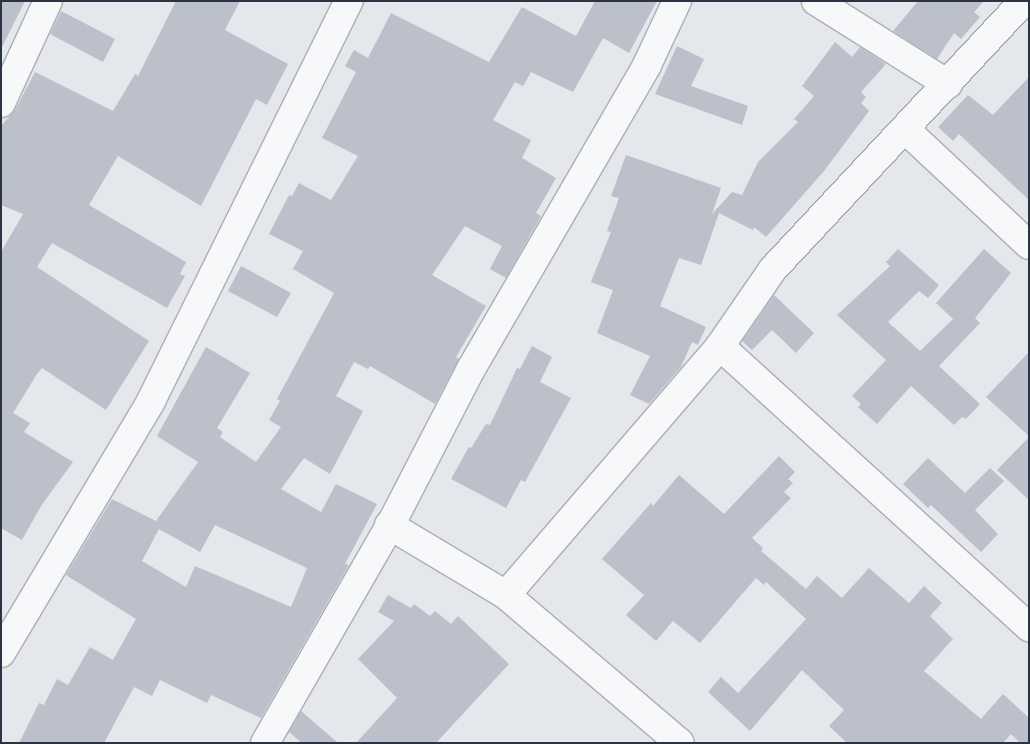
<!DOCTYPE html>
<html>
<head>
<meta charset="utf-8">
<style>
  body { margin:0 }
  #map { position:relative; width:1030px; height:744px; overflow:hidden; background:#e4e7ec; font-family:"Golos Text",sans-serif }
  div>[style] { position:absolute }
  .building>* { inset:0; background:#bbc0ca }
  .roads { filter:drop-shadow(1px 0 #a9aeb7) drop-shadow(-1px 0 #a9aeb7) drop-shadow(0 1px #a9aeb7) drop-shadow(0 -1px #a9aeb7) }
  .minor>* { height:28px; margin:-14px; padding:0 14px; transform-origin:14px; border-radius:14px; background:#f7f8fa }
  span { translate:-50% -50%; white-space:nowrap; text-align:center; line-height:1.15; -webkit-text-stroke:4px #f4f6f9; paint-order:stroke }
  .frame { position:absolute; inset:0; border:2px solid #2b3445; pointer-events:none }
</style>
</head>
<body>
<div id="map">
  <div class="building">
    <div style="clip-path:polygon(1px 1px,25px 1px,1px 49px)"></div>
    <div style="clip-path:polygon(176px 1px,240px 1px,225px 30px,288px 64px,267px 105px,256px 99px,201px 206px,118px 156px,89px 205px,186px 262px,180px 274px,185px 276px,167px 308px,52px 243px,37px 267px,149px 341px,106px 410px,42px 368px,37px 374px,13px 413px,30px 423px,24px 432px,73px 462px,41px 506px,22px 540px,1px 528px,1px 252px,23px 214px,1px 205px,1px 126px,15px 110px,35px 72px,113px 111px,135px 74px,138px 76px)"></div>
    <div style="clip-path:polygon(evenodd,595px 1px,657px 1px,629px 53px,603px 38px,573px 92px,531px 72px,523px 86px,515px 82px,493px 120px,531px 140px,522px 158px,556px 178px,536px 213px,541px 216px,506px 278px,490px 269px,502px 246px,465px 226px,432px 275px,486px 306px,456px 357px,459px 359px,435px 404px,370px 366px,368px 369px,354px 362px,336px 396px,363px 411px,330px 474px,304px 458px,281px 489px,321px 512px,336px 484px,377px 504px,345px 564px,349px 565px,261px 718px,211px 695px,207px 703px,160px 680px,152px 696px,134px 687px,104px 743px,19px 743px,39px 703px,44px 705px,57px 679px,68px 685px,90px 647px,113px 660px,136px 619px,66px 575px,112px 499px,156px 521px,198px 462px,157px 436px,206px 347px,250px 373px,217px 428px,223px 432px,220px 437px,256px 462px,281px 427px,269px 420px,280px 401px,277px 399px,334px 293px,293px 269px,303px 251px,269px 234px,289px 195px,292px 196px,299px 183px,331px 200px,358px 156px,322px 138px,356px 72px,345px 66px,354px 50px,368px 58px,391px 13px,489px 62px,522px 7px,576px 36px,595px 1px,215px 525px,307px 568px,291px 607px,195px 566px,186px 587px,142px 561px,159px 529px,200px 552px,215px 525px)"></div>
    <div style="clip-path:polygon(918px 1px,984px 1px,974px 12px,980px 17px,961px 39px,954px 33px,937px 59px,893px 31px)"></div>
    <div style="clip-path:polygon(61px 11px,115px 39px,103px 62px,50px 34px)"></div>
    <div style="clip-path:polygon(835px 42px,852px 57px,860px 47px,886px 64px,861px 92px,866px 97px,861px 103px,869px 111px,824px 171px,766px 237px,754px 227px,753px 230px,719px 213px,701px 265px,679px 258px,660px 306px,706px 327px,698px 345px,692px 342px,681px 367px,649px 404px,630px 395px,650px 356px,597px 333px,613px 290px,591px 282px,611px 232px,607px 231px,619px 198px,611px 196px,626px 155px,721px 188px,712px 214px,732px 192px,742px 195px,758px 162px,798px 122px,794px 119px,814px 96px,802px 86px)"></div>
    <div style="clip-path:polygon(677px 46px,704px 59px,691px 86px,748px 106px,742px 125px,655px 94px)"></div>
    <div style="clip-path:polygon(1029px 77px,1029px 200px,959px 134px,953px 141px,938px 127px,968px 95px,993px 115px)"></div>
    <div style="clip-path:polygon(898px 249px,939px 285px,928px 298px,919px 291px,888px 322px,920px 351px,953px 319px,936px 303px,984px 249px,1011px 273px,975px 318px,980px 323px,939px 366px,980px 404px,966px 419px,962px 417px,954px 425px,911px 386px,877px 424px,858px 407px,861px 404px,852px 396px,886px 360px,837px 315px,890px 266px,886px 262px)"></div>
    <div style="clip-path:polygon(241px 266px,291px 293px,277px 317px,228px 291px)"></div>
    <div style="clip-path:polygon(774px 295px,814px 333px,796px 353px,772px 330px,752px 350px,742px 341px)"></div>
    <div style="clip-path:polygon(532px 346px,552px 357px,540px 382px,571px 398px,525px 482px,521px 480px,506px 508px,451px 479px,469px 447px,471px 448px,486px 424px,490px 425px,517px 368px,520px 369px)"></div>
    <div style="clip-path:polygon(1029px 352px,1029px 436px,986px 397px)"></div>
    <div style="clip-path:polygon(1029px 437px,1029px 500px,997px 470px)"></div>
    <div style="clip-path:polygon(779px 456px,795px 472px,788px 479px,793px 483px,784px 492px,791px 498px,752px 538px,763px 548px,761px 551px,806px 589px,817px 576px,842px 598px,869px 568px,909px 603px,924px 586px,942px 603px,930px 616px,953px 639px,924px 671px,981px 719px,1003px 694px,1029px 718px,1029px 743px,1020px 743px,1011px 734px,1003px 743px,847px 743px,829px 726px,844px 710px,802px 670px,750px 731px,708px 692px,721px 677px,738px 693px,806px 619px,766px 582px,764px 585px,756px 578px,700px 643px,673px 621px,656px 641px,626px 615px,644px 595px,602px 559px,651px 503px,653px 506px,679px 475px,724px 514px)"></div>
    <div style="clip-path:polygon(928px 458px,965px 493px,990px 468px,1004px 481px,975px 510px,998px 534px,981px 552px,931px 505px,928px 508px,903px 484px)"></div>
    <div style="clip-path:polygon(388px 595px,411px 608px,414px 604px,430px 616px,435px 611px,451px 624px,458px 616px,509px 664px,436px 743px,356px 743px,397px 698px,358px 659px,394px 621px,378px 612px)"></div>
    <div style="clip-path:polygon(301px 711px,338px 743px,302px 743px,289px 732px)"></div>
  </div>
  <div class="roads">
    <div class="minor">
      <div style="left:816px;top:1px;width:156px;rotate:32.2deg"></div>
      <div style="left:1px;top:103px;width:112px;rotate:-65.3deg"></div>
      <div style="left:906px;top:130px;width:168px;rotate:43.1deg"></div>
      <div style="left:720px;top:346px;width:418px;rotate:42.3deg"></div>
      <div style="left:389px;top:525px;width:136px;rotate:30.9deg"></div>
      <div style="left:506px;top:595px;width:228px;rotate:40.4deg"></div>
      <div style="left:506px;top:595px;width:328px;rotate:-49.3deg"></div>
      <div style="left:720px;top:346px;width:93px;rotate:-55.5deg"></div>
      <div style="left:773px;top:269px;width:367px;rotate:-46.9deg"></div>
      <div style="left:1px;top:653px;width:293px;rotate:-59.2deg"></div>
      <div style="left:151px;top:401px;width:446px;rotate:-63.7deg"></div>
      <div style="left:265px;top:743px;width:257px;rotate:-60.1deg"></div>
      <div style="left:393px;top:520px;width:170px;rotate:-62.7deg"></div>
      <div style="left:471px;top:369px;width:351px;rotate:-59.9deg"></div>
      <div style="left:647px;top:65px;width:71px;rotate:-64.9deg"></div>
    </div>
  </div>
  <div class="frame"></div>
</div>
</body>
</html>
